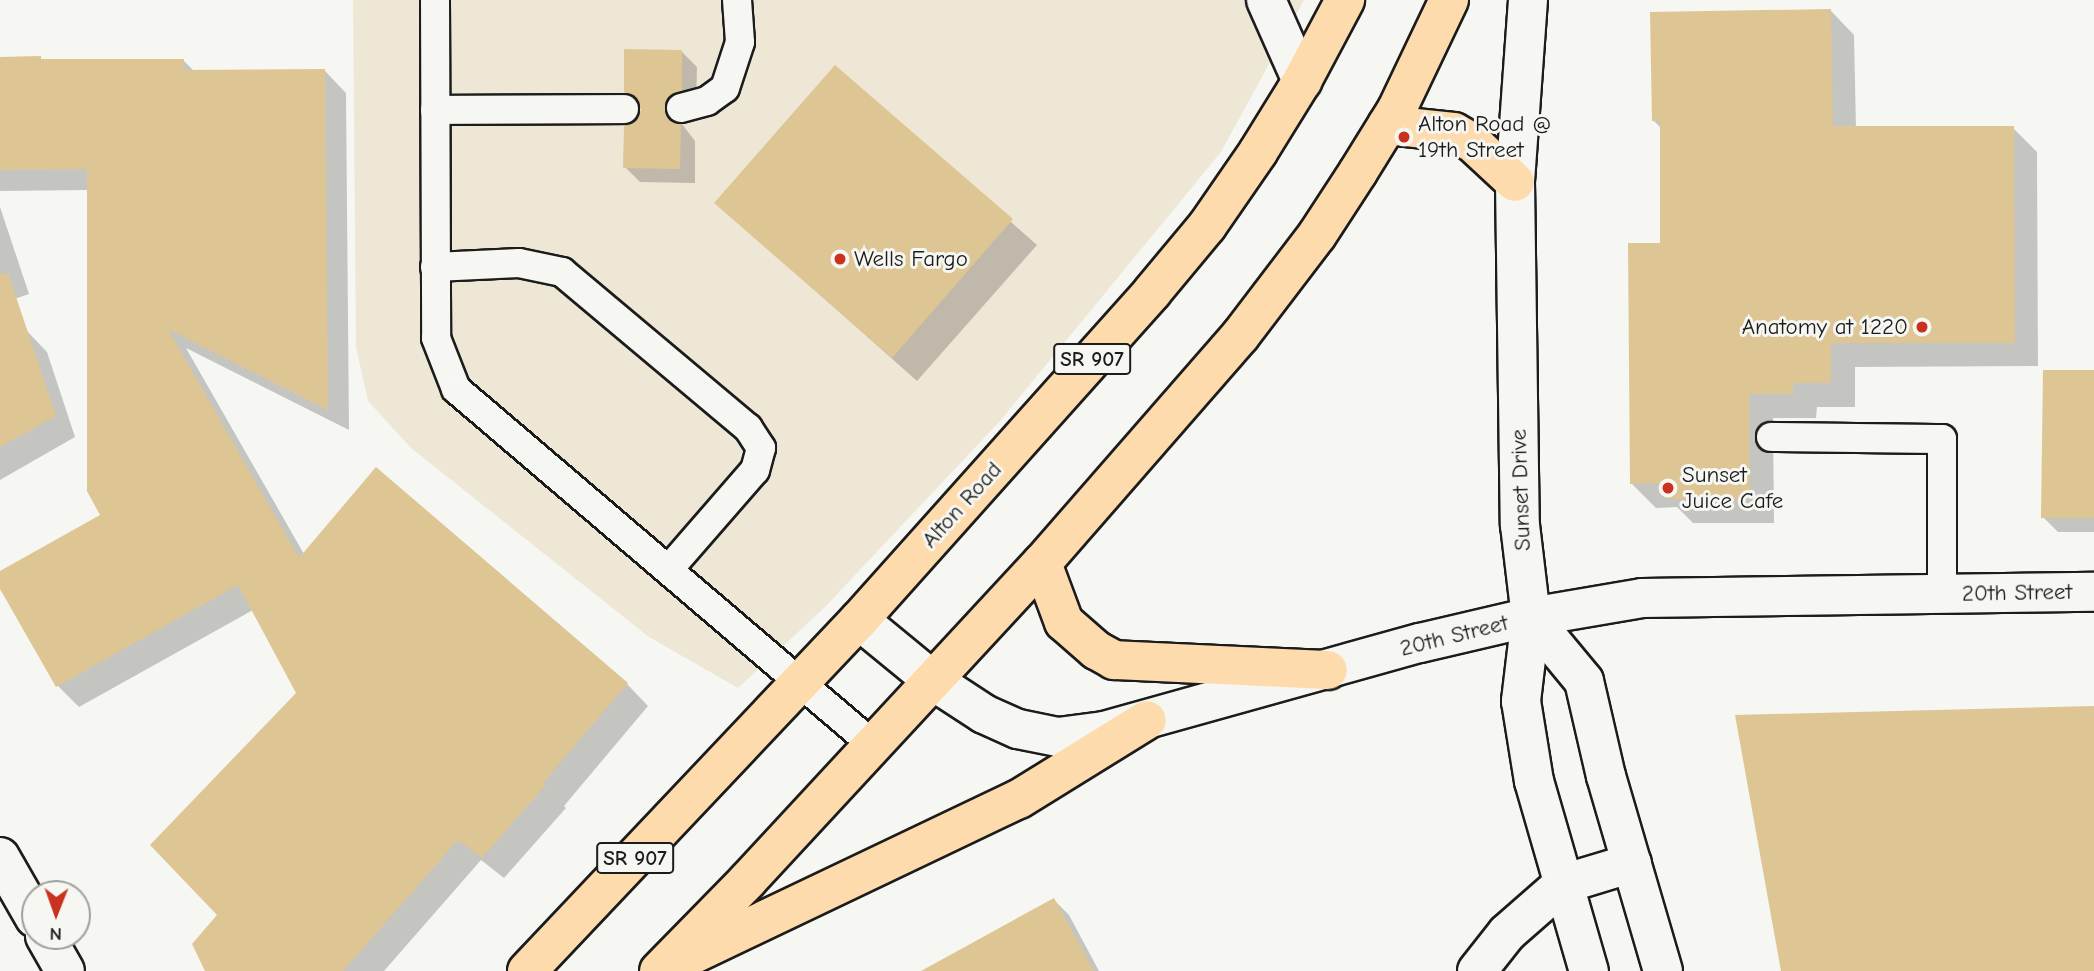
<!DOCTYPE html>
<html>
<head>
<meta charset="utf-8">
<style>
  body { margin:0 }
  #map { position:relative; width:2094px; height:971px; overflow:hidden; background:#f6f6f2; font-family:"Comic Neue",sans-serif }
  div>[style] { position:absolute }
  .built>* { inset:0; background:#efe7d6 }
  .shadow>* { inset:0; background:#0003 }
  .building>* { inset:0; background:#dec594 }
  .roads { filter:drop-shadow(2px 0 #1c1c1c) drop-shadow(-2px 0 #1c1c1c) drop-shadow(0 2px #1c1c1c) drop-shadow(0 -2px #1c1c1c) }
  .service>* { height:28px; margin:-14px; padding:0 14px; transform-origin:14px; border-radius:14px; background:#f6f6f2 }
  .minor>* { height:38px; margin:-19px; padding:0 19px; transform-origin:19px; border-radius:19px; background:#f6f6f2 }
  .trunk>* { height:38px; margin:-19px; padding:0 19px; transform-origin:19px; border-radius:19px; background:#fedbac }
  .dots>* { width:19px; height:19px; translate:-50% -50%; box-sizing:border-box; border:4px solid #f6f6f2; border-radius:50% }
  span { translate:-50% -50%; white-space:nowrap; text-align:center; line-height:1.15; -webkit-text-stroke:6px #f6f6f2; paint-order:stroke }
  .shield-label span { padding:2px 5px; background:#f6f6f2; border:2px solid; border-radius:5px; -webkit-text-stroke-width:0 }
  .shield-label { font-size:21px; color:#1c1c1c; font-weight:700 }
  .poi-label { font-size:23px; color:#1c1c1c }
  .left { translate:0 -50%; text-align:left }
  .right { translate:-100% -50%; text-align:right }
  .street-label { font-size:23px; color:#1c1c1c }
  .north { position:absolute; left:21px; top:880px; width:70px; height:70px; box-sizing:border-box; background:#f6f6f2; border:2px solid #9f9f9c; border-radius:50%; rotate:181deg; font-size:19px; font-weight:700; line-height:28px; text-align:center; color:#1c1c1c }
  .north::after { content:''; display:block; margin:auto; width:24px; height:32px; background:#c8321e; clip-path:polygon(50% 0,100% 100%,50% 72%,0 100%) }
</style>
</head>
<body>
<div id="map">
  <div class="built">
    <div style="clip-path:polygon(353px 0,1304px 0,1221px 152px,1000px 421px,825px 607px,738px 688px,649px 637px,411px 448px,368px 401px,356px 347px)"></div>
  </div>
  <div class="shadow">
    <div style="clip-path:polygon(1830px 10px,1854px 35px,1856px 128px,2013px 128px,2037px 152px,2038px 366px,1855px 367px,1855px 407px,1817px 407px,1816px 418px,1773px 418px,1774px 523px,1693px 523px,1677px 507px,1656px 508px,1632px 484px,1662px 244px,1661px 128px,1654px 121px)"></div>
    <div style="clip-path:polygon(682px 52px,697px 67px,696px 106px,679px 120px,695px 141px,695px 183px,640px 182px,625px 167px,634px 124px,642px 110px,626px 92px)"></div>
    <div style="clip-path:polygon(0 59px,183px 60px,195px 72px,325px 71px,346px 93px,349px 430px,186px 348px,304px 554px,627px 684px,648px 706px,564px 806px,566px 808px,504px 878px,481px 860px,384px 971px,206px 971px,220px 915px,298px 693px,253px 610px,79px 707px,57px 685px,0 585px,0 573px,102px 515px,88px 190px,0 191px)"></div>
    <div style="clip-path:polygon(835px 68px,1037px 245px,917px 381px,717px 203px)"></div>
    <div style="clip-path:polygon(0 207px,29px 294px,0 304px)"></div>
    <div style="clip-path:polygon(27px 331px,47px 352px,75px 437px,0 480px,0 346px)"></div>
    <div style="clip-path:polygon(2094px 372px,2094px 532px,2058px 532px,2043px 517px)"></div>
    <div style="clip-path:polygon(1054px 900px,1069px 915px,1099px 971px,942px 971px)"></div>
  </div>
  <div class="building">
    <div style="clip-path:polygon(1831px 9px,1833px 126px,2014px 126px,2015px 343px,1831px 343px,1831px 383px,1793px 383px,1793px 394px,1749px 394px,1750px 499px,1667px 499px,1667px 483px,1630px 484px,1628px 243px,1660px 243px,1660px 121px,1652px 121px,1650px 12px)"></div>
    <div style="clip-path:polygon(624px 49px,682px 50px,682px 91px,670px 96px,665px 104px,669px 119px,681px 124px,680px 169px,623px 168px,624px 126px,633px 123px,641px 110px,638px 100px,624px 92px)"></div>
    <div style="clip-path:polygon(41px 56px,41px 59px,184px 59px,184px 70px,325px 69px,328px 410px,168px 329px,299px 558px,376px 467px,628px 683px,543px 783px,546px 785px,482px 858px,458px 840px,343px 971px,205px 971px,192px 944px,217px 915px,150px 845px,296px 693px,238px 585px,56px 687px,0 589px,0 571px,100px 515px,87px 491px,87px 169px,0 170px,0 57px)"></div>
    <div style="clip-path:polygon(835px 65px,1013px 219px,892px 358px,714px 203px)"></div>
    <div style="clip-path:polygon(8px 273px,56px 416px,0 447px,0 274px)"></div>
    <div style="clip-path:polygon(2043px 370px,2094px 370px,2094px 518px,2041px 518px)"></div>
    <div style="clip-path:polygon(2094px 706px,2094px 971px,1781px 971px,1735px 715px)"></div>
    <div style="clip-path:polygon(1054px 898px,1094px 971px,921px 971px)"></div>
  </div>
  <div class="roads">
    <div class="service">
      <div style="left:435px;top:0;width:338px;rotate:89.8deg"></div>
      <div style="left:436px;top:338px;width:55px;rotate:68.6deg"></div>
      <div style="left:456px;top:389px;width:547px;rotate:40.48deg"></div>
      <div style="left:681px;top:108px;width:27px;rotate:-15deg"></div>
      <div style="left:707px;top:101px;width:22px;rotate:-36deg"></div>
      <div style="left:725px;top:88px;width:48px;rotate:-71.9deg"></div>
      <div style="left:740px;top:42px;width:42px;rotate:-94.1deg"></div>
      <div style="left:435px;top:110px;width:189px;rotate:-0.3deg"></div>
      <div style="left:435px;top:267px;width:84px;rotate:-2.7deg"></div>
      <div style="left:519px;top:263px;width:44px;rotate:11.8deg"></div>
      <div style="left:562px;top:272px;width:243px;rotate:40deg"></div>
      <div style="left:748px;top:428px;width:24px;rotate:57deg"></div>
      <div style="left:761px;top:448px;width:23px;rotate:105deg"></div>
      <div style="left:755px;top:470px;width:131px;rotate:131deg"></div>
      <div style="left:1771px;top:437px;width:171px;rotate:0.7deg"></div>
      <div style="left:1942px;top:439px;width:155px;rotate:90deg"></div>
    </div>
    <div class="minor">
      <div style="left:1266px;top:0;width:89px;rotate:66deg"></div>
      <div style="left:1528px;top:0;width:182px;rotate:94.1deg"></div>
      <div style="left:1515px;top:182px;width:343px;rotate:89.2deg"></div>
      <div style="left:1520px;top:525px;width:93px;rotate:83.2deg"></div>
      <div style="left:1531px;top:617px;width:85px;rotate:96.8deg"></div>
      <div style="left:1521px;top:701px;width:81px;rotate:80.8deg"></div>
      <div style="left:1534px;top:781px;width:198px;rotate:73.9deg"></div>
      <div style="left:1531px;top:617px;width:83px;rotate:50.4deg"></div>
      <div style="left:1584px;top:681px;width:98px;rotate:77deg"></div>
      <div style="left:1606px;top:776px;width:203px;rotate:73.7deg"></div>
      <div style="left:859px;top:620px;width:94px;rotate:39.4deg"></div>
      <div style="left:932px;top:680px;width:62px;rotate:33.2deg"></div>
      <div style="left:984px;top:714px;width:37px;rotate:24deg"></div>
      <div style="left:1018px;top:729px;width:41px;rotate:11.3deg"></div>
      <div style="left:1058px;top:737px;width:46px;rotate:-7.4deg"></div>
      <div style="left:1104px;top:731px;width:328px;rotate:-15.6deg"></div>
      <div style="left:1420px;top:643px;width:114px;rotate:-13.2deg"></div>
      <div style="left:1531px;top:617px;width:113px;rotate:-9.7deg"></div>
      <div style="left:1642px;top:598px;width:452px;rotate:-0.8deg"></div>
      <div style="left:0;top:857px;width:70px;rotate:60.2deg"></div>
      <div style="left:45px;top:936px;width:40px;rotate:60.3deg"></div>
      <div style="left:1477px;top:971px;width:48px;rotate:-51.7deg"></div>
      <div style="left:1507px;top:933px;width:74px;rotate:-41.2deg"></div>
      <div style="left:1563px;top:884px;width:72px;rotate:-16.9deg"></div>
    </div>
    <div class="trunk">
      <div style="left:1387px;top:125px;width:67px;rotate:6deg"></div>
      <div style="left:1454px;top:132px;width:22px;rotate:30deg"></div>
      <div style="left:1473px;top:143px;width:57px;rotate:42.9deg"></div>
      <div style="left:1042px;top:563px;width:63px;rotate:69.6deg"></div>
      <div style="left:1064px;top:622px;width:43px;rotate:41.2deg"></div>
      <div style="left:1096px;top:650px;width:21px;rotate:29deg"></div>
      <div style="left:1114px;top:660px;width:214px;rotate:2.7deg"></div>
      <div style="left:683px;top:959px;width:372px;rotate:-25.5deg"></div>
      <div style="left:1019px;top:799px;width:150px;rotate:-31.7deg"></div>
      <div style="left:527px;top:971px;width:483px;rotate:-46.6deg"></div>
      <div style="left:859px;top:620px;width:440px;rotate:-48.2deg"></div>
      <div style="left:1152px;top:292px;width:86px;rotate:-50.2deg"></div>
      <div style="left:1207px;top:226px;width:90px;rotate:-55.4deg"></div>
      <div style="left:1258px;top:152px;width:84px;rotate:-58.2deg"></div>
      <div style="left:1302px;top:81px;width:92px;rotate:-62deg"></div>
      <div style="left:659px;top:971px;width:127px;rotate:-45.6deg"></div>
      <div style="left:748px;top:880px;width:432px;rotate:-47.2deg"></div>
      <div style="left:1042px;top:563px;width:301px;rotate:-48.9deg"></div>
      <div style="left:1240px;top:336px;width:127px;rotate:-52.7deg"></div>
      <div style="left:1317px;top:235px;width:75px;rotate:-56.9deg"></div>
      <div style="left:1358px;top:172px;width:74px;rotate:-58.2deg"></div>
      <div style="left:1397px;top:109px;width:121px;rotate:-64.5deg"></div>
    </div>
  </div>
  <div class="dots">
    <div style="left:1404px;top:137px;background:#c8321e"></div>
    <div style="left:840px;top:259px;background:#c8321e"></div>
    <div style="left:1922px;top:327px;background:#c8321e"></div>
    <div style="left:1668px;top:488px;background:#c8321e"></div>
  </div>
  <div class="shield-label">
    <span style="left:1092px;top:359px">SR 907</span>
    <span style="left:635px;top:858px">SR 907</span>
  </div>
  <div class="poi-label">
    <span class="left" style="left:1418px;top:137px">Alton Road @<br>19th Street</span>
    <span class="left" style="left:854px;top:259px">Wells Fargo</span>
    <span class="right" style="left:1908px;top:327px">Anatomy at 1220</span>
    <span class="left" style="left:1682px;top:488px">Sunset<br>Juice Cafe</span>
  </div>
  <div class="street-label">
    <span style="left:1521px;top:490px;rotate:-92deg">Sunset Drive</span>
    <span style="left:962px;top:505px;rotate:-48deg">Alton Road</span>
    <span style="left:2017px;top:593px;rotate:-1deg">20th Street</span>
    <span style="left:1454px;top:636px;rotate:-14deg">20th Street</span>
  </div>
  <div class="north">N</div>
</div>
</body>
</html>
